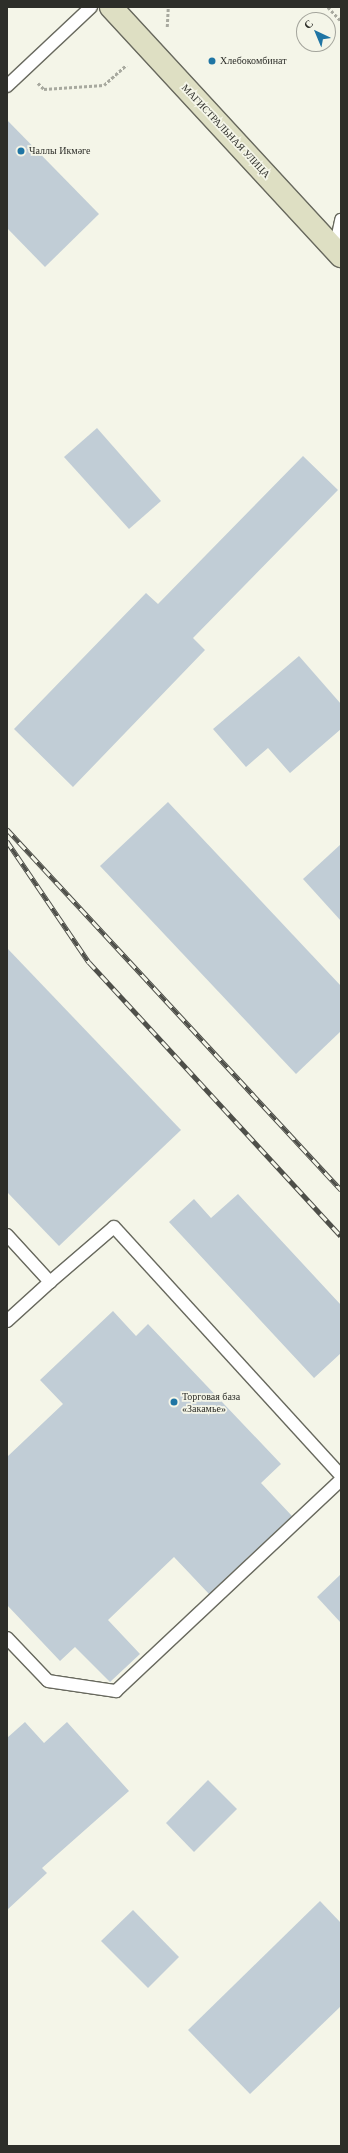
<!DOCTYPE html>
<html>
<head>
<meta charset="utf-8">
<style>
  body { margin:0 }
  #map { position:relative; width:348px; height:2153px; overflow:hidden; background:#f4f5e8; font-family:Georgia,serif }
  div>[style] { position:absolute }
  .building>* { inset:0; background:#c1cdd6 }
  .path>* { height:2.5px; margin-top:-1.25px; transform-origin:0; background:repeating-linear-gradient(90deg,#a8a99f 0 3px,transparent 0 5px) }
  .roads { filter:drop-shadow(1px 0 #68695e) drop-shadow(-1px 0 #68695e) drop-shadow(0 1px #68695e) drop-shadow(0 -1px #68695e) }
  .service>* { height:12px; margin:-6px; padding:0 6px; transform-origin:6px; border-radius:6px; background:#fff }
  .secondary>* { height:22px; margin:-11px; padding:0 11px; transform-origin:11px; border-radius:11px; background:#dedfc3 }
  .rail>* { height:4.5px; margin-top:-2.25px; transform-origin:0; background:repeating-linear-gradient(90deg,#f4f5e8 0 9px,#4e4f49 0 18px); box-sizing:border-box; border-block:1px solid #4e4f49 }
  .dots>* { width:11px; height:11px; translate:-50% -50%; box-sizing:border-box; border:2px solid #f4f5e8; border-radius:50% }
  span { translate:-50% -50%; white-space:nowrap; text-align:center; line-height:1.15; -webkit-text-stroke:3.5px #f4f5e8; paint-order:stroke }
  .poi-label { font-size:10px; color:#2d2e29 }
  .left { translate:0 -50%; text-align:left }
  .street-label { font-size:10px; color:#2d2e29 }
  .frame { position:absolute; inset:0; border:8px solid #2d2e29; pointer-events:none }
  .north { position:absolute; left:296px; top:12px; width:40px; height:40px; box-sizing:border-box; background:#f4f5e8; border:1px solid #a4a59c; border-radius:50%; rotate:316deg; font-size:11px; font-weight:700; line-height:16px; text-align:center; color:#2d2e29 }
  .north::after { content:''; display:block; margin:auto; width:14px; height:18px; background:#1f75a4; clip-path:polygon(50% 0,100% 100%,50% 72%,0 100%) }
</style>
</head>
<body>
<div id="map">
  <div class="building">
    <div style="clip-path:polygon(7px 120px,99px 214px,45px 267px,7px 228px)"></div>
    <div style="clip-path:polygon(97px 428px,161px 501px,129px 529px,64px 457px)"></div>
    <div style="clip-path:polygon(303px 456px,338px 490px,193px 638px,205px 650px,73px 787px,14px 729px,146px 593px,158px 604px)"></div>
    <div style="clip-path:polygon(299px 656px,341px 704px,341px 729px,290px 773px,268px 748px,246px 767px,213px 729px)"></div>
    <div style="clip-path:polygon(168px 802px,341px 986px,341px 1031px,296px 1074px,100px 866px)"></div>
    <div style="clip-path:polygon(341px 844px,341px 921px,303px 879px)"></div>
    <div style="clip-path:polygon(7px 948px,181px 1130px,59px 1246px,7px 1192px)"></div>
    <div style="clip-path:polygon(238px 1194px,341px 1305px,341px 1353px,314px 1378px,169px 1222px,194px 1199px,211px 1218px)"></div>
    <div style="clip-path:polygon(113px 1311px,136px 1336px,148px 1324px,281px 1464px,261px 1483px,292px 1516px,209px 1594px,174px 1557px,108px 1620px,140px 1654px,110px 1682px,75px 1647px,60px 1661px,7px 1605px,7px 1457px,63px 1404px,40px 1380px)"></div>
    <div style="clip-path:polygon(341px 1574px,341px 1623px,317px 1597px)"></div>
    <div style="clip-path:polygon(25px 1722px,44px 1743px,67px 1722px,129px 1791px,42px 1868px,47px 1873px,7px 1910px,7px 1738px)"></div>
    <div style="clip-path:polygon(208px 1780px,237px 1809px,194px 1852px,166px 1823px)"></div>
    <div style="clip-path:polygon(320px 1901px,341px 1923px,341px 2006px,250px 2094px,188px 2030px)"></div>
    <div style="clip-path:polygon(133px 1910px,179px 1957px,148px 1988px,101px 1941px)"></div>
  </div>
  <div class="path">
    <div style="left:328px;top:7px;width:19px;rotate:47deg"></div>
    <div style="left:167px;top:27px;width:20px;rotate:-87deg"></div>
    <div style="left:38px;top:83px;width:8px;rotate:45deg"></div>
    <div style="left:44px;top:89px;width:60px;rotate:-3.8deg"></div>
    <div style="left:104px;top:85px;width:30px;rotate:-42deg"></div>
  </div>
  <div class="roads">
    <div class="service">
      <div style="left:7px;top:86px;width:115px;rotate:-43.2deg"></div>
      <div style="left:335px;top:249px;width:30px;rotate:-78deg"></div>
      <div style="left:7px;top:1235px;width:64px;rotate:47.5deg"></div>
      <div style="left:50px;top:1282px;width:84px;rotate:-40.7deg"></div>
      <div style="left:114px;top:1227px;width:337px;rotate:47.6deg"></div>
      <div style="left:7px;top:1321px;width:58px;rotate:-42.2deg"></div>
      <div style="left:7px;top:1638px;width:59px;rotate:46.4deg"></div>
      <div style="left:48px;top:1681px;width:69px;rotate:8.4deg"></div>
      <div style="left:116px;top:1691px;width:308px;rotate:-43.2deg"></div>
    </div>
    <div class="secondary">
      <div style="left:111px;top:7px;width:339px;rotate:47.3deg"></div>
    </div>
  </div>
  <div class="rail">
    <div style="left:7px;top:829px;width:492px;rotate:47.2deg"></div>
    <div style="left:7px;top:841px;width:146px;rotate:55.9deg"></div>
    <div style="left:89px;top:962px;width:372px;rotate:47.4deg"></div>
  </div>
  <div class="dots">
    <div style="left:212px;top:61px;background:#1f75a4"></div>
    <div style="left:21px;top:151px;background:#1f75a4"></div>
    <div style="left:174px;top:1402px;background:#1f75a4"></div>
  </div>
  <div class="poi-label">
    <span class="left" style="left:220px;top:61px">Хлебокомбинат</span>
    <span class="left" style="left:29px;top:151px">Чаллы Икмәге</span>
    <span class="left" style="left:182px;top:1402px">Торговая база<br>«Закамье»</span>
  </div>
  <div class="street-label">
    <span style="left:226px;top:131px;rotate:47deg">МАГИСТРАЛЬНАЯ УЛИЦА</span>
  </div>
  <div class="frame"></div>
  <div class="north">С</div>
</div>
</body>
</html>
